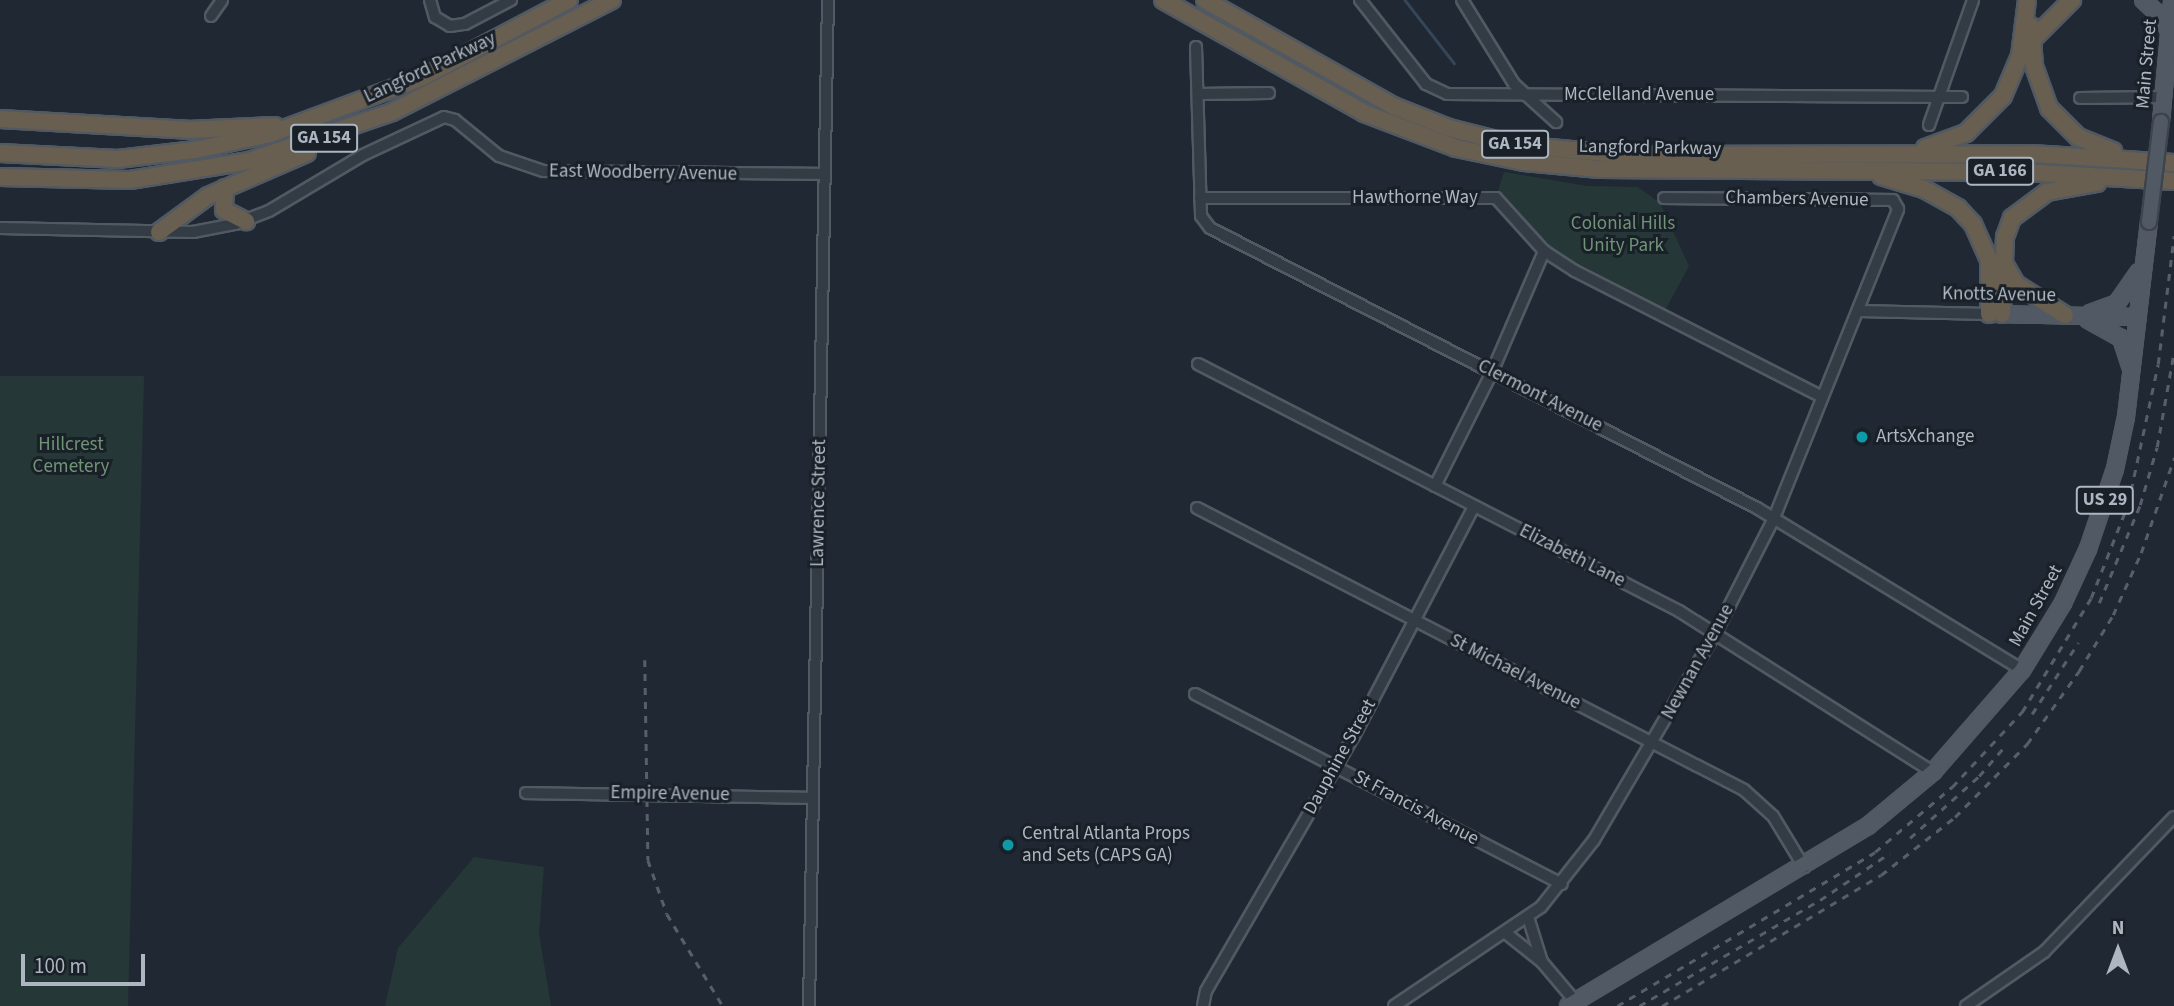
<!DOCTYPE html>
<html>
<head>
<meta charset="utf-8">
<style>
  body { margin:0 }
  #map { position:relative; width:2174px; height:1006px; overflow:hidden; background:#202933; font-family:"Source Sans 3",sans-serif }
  div>[style] { position:absolute }
  .green>* { inset:0; background:#253736 }
  .stream>* { height:2.5px; margin:-1.25px; padding:0 1.25px; transform-origin:1.25px; border-radius:1.25px; background:#354659 }
  .roads { filter:drop-shadow(2px 0 #515962) drop-shadow(-2px 0 #515962) drop-shadow(0 2px #515962) drop-shadow(0 -2px #515962) }
  .minor>* { height:10px; margin:-5px; padding:0 5px; transform-origin:5px; border-radius:5px; background:#333b44 }
  .major>* { height:14px; margin:-7px; padding:0 7px; transform-origin:7px; border-radius:7px; background:#515a64 }
  .highway>* { height:16px; margin:-8px; padding:0 8px; transform-origin:8px; border-radius:8px; background:#695f51 }
  .rail>* { height:2.5px; margin-top:-1.25px; transform-origin:0; background:repeating-linear-gradient(90deg,#565f6a 0 7px,transparent 0 14px) }
  .bridges { filter:drop-shadow(2px 0 #3d444d) drop-shadow(-2px 0 #3d444d) drop-shadow(0 2px #3d444d) drop-shadow(0 -2px #3d444d) }
  .major-bridge>* { height:14px; margin:-7px; padding:0 7px; transform-origin:7px; border-radius:7px; background:#515a64 }
  .dots>* { width:19px; height:19px; translate:-50% -50%; box-sizing:border-box; border:4px solid #192028; border-radius:50% }
  span { translate:-50% -50%; white-space:nowrap; text-align:center; line-height:1.15; -webkit-text-stroke:6px #192028; paint-order:stroke }
  .shield-label span { padding:2px 5px; background:#192028; border:2px solid; border-radius:5px; -webkit-text-stroke-width:0 }
  .shield-label { font-size:18px; color:#adb6c1; font-weight:700 }
  .street-label { font-size:19px; color:#adb6c1 }
  .park-label { font-size:19px; color:#709476 }
  .poi-label { font-size:19px; color:#adb6c1 }
  .left { translate:0 -50%; text-align:left }
  .north { position:absolute; left:2083px; top:915px; width:70px; height:70px; -webkit-text-stroke:5px #192028; paint-order:stroke; rotate:0deg; font-size:19px; font-weight:700; line-height:28px; text-align:center; color:#adb6c1 }
  .north::after { content:''; display:block; margin:auto; width:24px; height:32px; background:#adb6c1; clip-path:polygon(50% 0,100% 100%,50% 72%,0 100%) }
  .scale { position:absolute; left:21px; top:954px; width:124px; height:32px; box-sizing:border-box; border:4px solid #adb6c1; border-top:0; padding-left:9px; font-size:21px; line-height:24px; white-space:nowrap; color:#adb6c1; -webkit-text-stroke:5px #192028; paint-order:stroke }
</style>
</head>
<body>
<div id="map">
  <div class="green">
    <div style="clip-path:polygon(1504px 172px,1587px 186px,1638px 187px,1660px 203px,1689px 266px,1666px 309px,1550px 249px,1497px 194px)"></div>
    <div style="clip-path:polygon(0 376px,144px 376px,128px 1006px,0 1006px)"></div>
    <div style="clip-path:polygon(474px 857px,544px 867px,539px 934px,551px 1006px,385px 1006px,398px 948px)"></div>
  </div>
  <div class="stream">
    <div style="left:1405px;top:0;width:80px;rotate:52.1deg"></div>
  </div>
  <div class="roads">
    <div class="minor">
      <div style="left:430px;top:0;width:18px;rotate:74deg"></div>
      <div style="left:435px;top:17px;width:17px;rotate:31deg"></div>
      <div style="left:450px;top:26px;width:15px;rotate:-8deg"></div>
      <div style="left:465px;top:24px;width:52px;rotate:-27.6deg"></div>
      <div style="left:1360px;top:0;width:107px;rotate:51.8deg"></div>
      <div style="left:1426px;top:84px;width:23px;rotate:25deg"></div>
      <div style="left:1447px;top:94px;width:515px;rotate:0.33deg"></div>
      <div style="left:1462px;top:0;width:99px;rotate:58.2deg"></div>
      <div style="left:1514px;top:84px;width:57px;rotate:42.1deg"></div>
      <div style="left:211px;top:16px;width:19px;rotate:-55deg"></div>
      <div style="left:1196px;top:47px;width:169px;rotate:88.3deg"></div>
      <div style="left:1201px;top:216px;width:15px;rotate:53deg"></div>
      <div style="left:1210px;top:228px;width:614px;rotate:27.11deg"></div>
      <div style="left:1757px;top:508px;width:311px;rotate:31.4deg"></div>
      <div style="left:1198px;top:94px;width:71px;rotate:-0.8deg"></div>
      <div style="left:2080px;top:98px;width:84px;rotate:-0.7deg"></div>
      <div style="left:1929px;top:125px;width:133px;rotate:-70.6deg"></div>
      <div style="left:1200px;top:198px;width:296px"></div>
      <div style="left:1496px;top:198px;width:72px;rotate:47.8deg"></div>
      <div style="left:1544px;top:251px;width:37px;rotate:33deg"></div>
      <div style="left:1575px;top:271px;width:277px;rotate:27deg"></div>
      <div style="left:0;top:228px;width:193px;rotate:1.2deg"></div>
      <div style="left:193px;top:232px;width:43px;rotate:-10.8deg"></div>
      <div style="left:235px;top:224px;width:36px;rotate:-21deg"></div>
      <div style="left:269px;top:211px;width:109px;rotate:-30.8deg"></div>
      <div style="left:363px;top:155px;width:89px;rotate:-25.1deg"></div>
      <div style="left:444px;top:117px;width:11px;rotate:15deg"></div>
      <div style="left:455px;top:120px;width:57px;rotate:39.3deg"></div>
      <div style="left:499px;top:156px;width:46px;rotate:18.8deg"></div>
      <div style="left:543px;top:171px;width:282px;rotate:0.6deg"></div>
      <div style="left:1859px;top:311px;width:130px;rotate:1.3deg"></div>
      <div style="left:1198px;top:364px;width:541px;rotate:27.18deg"></div>
      <div style="left:1679px;top:611px;width:301px;rotate:32.4deg"></div>
      <div style="left:1435px;top:486px;width:127px;rotate:-63.4deg"></div>
      <div style="left:1492px;top:372px;width:132px;rotate:-66.7deg"></div>
      <div style="left:1197px;top:508px;width:615px;rotate:27.27deg"></div>
      <div style="left:1744px;top:790px;width:39px;rotate:42deg"></div>
      <div style="left:1773px;top:816px;width:60px;rotate:58.7deg"></div>
      <div style="left:1195px;top:694px;width:413px;rotate:27.4deg"></div>
      <div style="left:526px;top:793px;width:287px;rotate:1deg"></div>
      <div style="left:1528px;top:917px;width:47px;rotate:72.7deg"></div>
      <div style="left:1507px;top:934px;width:45px;rotate:38.7deg"></div>
      <div style="left:1542px;top:962px;width:51px;rotate:49.8deg"></div>
      <div style="left:809px;top:1006px;width:1006px;rotate:-88.92deg"></div>
      <div style="left:1203px;top:1006px;width:15px;rotate:-79deg"></div>
      <div style="left:1206px;top:991px;width:295px;rotate:-59.9deg"></div>
      <div style="left:1354px;top:736px;width:259px;rotate:-62.4deg"></div>
      <div style="left:1394px;top:1006px;width:177px;rotate:-34deg"></div>
      <div style="left:1541px;top:907px;width:85px;rotate:-51.7deg"></div>
      <div style="left:1594px;top:840px;width:241px;rotate:-59.6deg"></div>
      <div style="left:1716px;top:632px;width:128px;rotate:-63deg"></div>
      <div style="left:1774px;top:518px;width:333px;rotate:-68.1deg"></div>
      <div style="left:1898px;top:209px;width:10px;rotate:-119deg"></div>
      <div style="left:1893px;top:200px;width:229px;rotate:-179.5deg"></div>
      <div style="left:1966px;top:1006px;width:95px;rotate:-34.7deg"></div>
      <div style="left:2044px;top:952px;width:187px;rotate:-46.1deg"></div>
    </div>
    <div class="major">
      <div style="left:2143px;top:0;width:26px;rotate:43deg"></div>
      <div style="left:2162px;top:18px;width:17px;rotate:62deg"></div>
      <div style="left:2161px;top:122px;width:122px;rotate:-84.8deg"></div>
      <div style="left:2090px;top:313px;width:29px;rotate:-20deg"></div>
      <div style="left:2117px;top:303px;width:38px;rotate:-55deg"></div>
      <div style="left:1992px;top:314px;width:146px;rotate:1.2deg"></div>
      <div style="left:2088px;top:320px;width:38px;rotate:29deg"></div>
      <div style="left:2121px;top:338px;width:29px;rotate:72deg"></div>
      <div style="left:1568px;top:1006px;width:350px;rotate:-31deg"></div>
      <div style="left:1868px;top:826px;width:85px;rotate:-39.7deg"></div>
      <div style="left:1933px;top:772px;width:135px;rotate:-48.9deg"></div>
      <div style="left:2022px;top:670px;width:79px;rotate:-58.5deg"></div>
      <div style="left:2063px;top:603px;width:60px;rotate:-65.2deg"></div>
      <div style="left:2088px;top:549px;width:84px;rotate:-71.4deg"></div>
      <div style="left:2115px;top:469px;width:53px;rotate:-78.1deg"></div>
      <div style="left:2126px;top:417px;width:196px;rotate:-83.3deg"></div>
    </div>
    <div class="highway">
      <div style="left:1163px;top:0;width:231px;rotate:29.3deg"></div>
      <div style="left:1364px;top:113px;width:98px;rotate:20.8deg"></div>
      <div style="left:1456px;top:148px;width:69px;rotate:11.6deg"></div>
      <div style="left:1524px;top:162px;width:76px;rotate:5.3deg"></div>
      <div style="left:1600px;top:169px;width:423px;rotate:0.4deg"></div>
      <div style="left:2023px;top:172px;width:151px;rotate:3.4deg"></div>
      <div style="left:1205px;top:0;width:216px;rotate:29.4deg"></div>
      <div style="left:1393px;top:106px;width:60px;rotate:21.4deg"></div>
      <div style="left:1449px;top:128px;width:69px;rotate:14.2deg"></div>
      <div style="left:1516px;top:145px;width:112px;rotate:5.1deg"></div>
      <div style="left:1628px;top:155px;width:403px;rotate:-0.1deg"></div>
      <div style="left:2031px;top:154px;width:143px;rotate:3.6deg"></div>
      <div style="left:2031px;top:26px;width:40px;rotate:85.7deg"></div>
      <div style="left:2034px;top:66px;width:45px;rotate:70.3deg"></div>
      <div style="left:2049px;top:108px;width:41px;rotate:45deg"></div>
      <div style="left:2078px;top:137px;width:38px;rotate:22deg"></div>
      <div style="left:2032px;top:40px;width:57px;rotate:-45deg"></div>
      <div style="left:0;top:119px;width:188px;rotate:3.3deg"></div>
      <div style="left:188px;top:130px;width:87px;rotate:-2.6deg"></div>
      <div style="left:1925px;top:148px;width:44px;rotate:-20.1deg"></div>
      <div style="left:1966px;top:133px;width:52px;rotate:-45deg"></div>
      <div style="left:2003px;top:96px;width:43px;rotate:-67deg"></div>
      <div style="left:2020px;top:56px;width:56px;rotate:-82.9deg"></div>
      <div style="left:0;top:153px;width:118px;rotate:2.9deg"></div>
      <div style="left:118px;top:159px;width:78px;rotate:-6.7deg"></div>
      <div style="left:195px;top:150px;width:77px;rotate:-12deg"></div>
      <div style="left:270px;top:134px;width:163px;rotate:-20.4deg"></div>
      <div style="left:423px;top:77px;width:165px;rotate:-27.8deg"></div>
      <div style="left:1881px;top:176px;width:45px;rotate:16.8deg"></div>
      <div style="left:1924px;top:189px;width:39px;rotate:29deg"></div>
      <div style="left:1958px;top:208px;width:22px;rotate:47deg"></div>
      <div style="left:1973px;top:224px;width:39px;rotate:66deg"></div>
      <div style="left:1989px;top:260px;width:54px;rotate:90deg"></div>
      <div style="left:0;top:177px;width:130px;rotate:1.3deg"></div>
      <div style="left:130px;top:180px;width:121px;rotate:-9.1deg"></div>
      <div style="left:249px;top:161px;width:151px;rotate:-18.9deg"></div>
      <div style="left:392px;top:112px;width:247px;rotate:-27deg"></div>
      <div style="left:225px;top:188px;width:22px;rotate:93deg"></div>
      <div style="left:224px;top:210px;width:25px;rotate:27deg"></div>
      <div style="left:159px;top:232px;width:61px;rotate:-36.3deg"></div>
      <div style="left:208px;top:196px;width:108px;rotate:-23.5deg"></div>
      <div style="left:2005px;top:265px;width:22px;rotate:60deg"></div>
      <div style="left:2016px;top:284px;width:58px;rotate:32.3deg"></div>
      <div style="left:2002px;top:314px;width:77px;rotate:-87.8deg"></div>
      <div style="left:2005px;top:237px;width:20px;rotate:-70deg"></div>
      <div style="left:2012px;top:218px;width:44px;rotate:-36.6deg"></div>
      <div style="left:2047px;top:192px;width:51px;rotate:-10.2deg"></div>
    </div>
  </div>
  <div class="rail">
    <div style="left:2099px;top:603px;width:106px;rotate:-67.3deg"></div>
    <div style="left:2140px;top:505px;width:60px;rotate:-73.7deg"></div>
    <div style="left:2157px;top:447px;width:97px;rotate:-79.9deg"></div>
    <div style="left:645px;top:660px;width:200px;rotate:89.1deg"></div>
    <div style="left:648px;top:860px;width:57px;rotate:70.6deg"></div>
    <div style="left:667px;top:914px;width:108px;rotate:58.7deg"></div>
    <div style="left:2032px;top:714px;width:85px;rotate:-57.1deg"></div>
    <div style="left:1910px;top:838px;width:93px;rotate:-41.9deg"></div>
    <div style="left:1979px;top:776px;width:40px;rotate:-49deg"></div>
    <div style="left:1617px;top:1006px;width:300px;rotate:-30.8deg"></div>
    <div style="left:1875px;top:852px;width:101px;rotate:-40.2deg"></div>
    <div style="left:1952px;top:787px;width:103px;rotate:-47deg"></div>
    <div style="left:2022px;top:712px;width:133px;rotate:-58.8deg"></div>
    <div style="left:2091px;top:598px;width:101px;rotate:-68.5deg"></div>
    <div style="left:2128px;top:504px;width:143px;rotate:-77.9deg"></div>
    <div style="left:2158px;top:364px;width:129px;rotate:-82.9deg"></div>
    <div style="left:1639px;top:1006px;width:210px;rotate:-30.4deg"></div>
    <div style="left:1820px;top:900px;width:84px;rotate:-33.9deg"></div>
    <div style="left:1662px;top:1006px;width:255px;rotate:-30.9deg"></div>
    <div style="left:1881px;top:875px;width:94px;rotate:-38.1deg"></div>
    <div style="left:1955px;top:817px;width:103px;rotate:-45.4deg"></div>
    <div style="left:2027px;top:744px;width:90px;rotate:-54.5deg"></div>
    <div style="left:2079px;top:671px;width:66px;rotate:-58.7deg"></div>
    <div style="left:2113px;top:615px;width:68px;rotate:-65.7deg"></div>
    <div style="left:2141px;top:553px;width:101px;rotate:-70.8deg"></div>
  </div>
  <div class="bridges">
    <div class="major-bridge">
      <div style="left:2149px;top:222px;width:101px;rotate:-83.2deg"></div>
    </div>
  </div>
  <div class="dots">
    <div style="left:1862px;top:437px;background:#0f9aa8"></div>
    <div style="left:1008px;top:845px;background:#0f9aa8"></div>
  </div>
  <div class="shield-label">
    <span style="left:324px;top:138px">GA 154</span>
    <span style="left:1515px;top:144px">GA 154</span>
    <span style="left:2000px;top:171px">GA 166</span>
    <span style="left:2105px;top:500px">US 29</span>
  </div>
  <div class="street-label">
    <span style="left:2147px;top:64px;rotate:-85deg">Main Street</span>
    <span style="left:430px;top:68px;rotate:-25deg">Langford Parkway</span>
    <span style="left:1639px;top:95px">McClelland Avenue</span>
    <span style="left:1650px;top:148px;rotate:1deg">Langford Parkway</span>
    <span style="left:643px;top:173px;rotate:1deg">East Woodberry Avenue</span>
    <span style="left:1415px;top:198px">Hawthorne Way</span>
    <span style="left:1797px;top:199px;rotate:1deg">Chambers Avenue</span>
    <span style="left:1999px;top:295px;rotate:1deg">Knotts Avenue</span>
    <span style="left:1540px;top:396px;rotate:27deg">Clermont Avenue</span>
    <span style="left:819px;top:503px;rotate:-89deg">Lawrence Street</span>
    <span style="left:1572px;top:556px;rotate:27deg">Elizabeth Lane</span>
    <span style="left:2036px;top:606px;rotate:-61deg">Main Street</span>
    <span style="left:1698px;top:662px;rotate:-61deg">Newnan Avenue</span>
    <span style="left:1515px;top:672px;rotate:27deg">St Michael Avenue</span>
    <span style="left:1340px;top:757px;rotate:-61deg">Dauphine Street</span>
    <span style="left:670px;top:794px;rotate:1deg">Empire Avenue</span>
    <span style="left:1416px;top:808px;rotate:28deg">St Francis Avenue</span>
  </div>
  <div class="park-label">
    <span style="left:1623px;top:235px">Colonial Hills<br>Unity Park</span>
    <span style="left:71px;top:456px">Hillcrest<br>Cemetery</span>
  </div>
  <div class="poi-label">
    <span class="left" style="left:1876px;top:437px">ArtsXchange</span>
    <span class="left" style="left:1022px;top:845px">Central Atlanta Props<br>and Sets (CAPS GA)</span>
  </div>
  <div class="north">N</div>
  <div class="scale">100 m</div>
</div>
</body>
</html>
